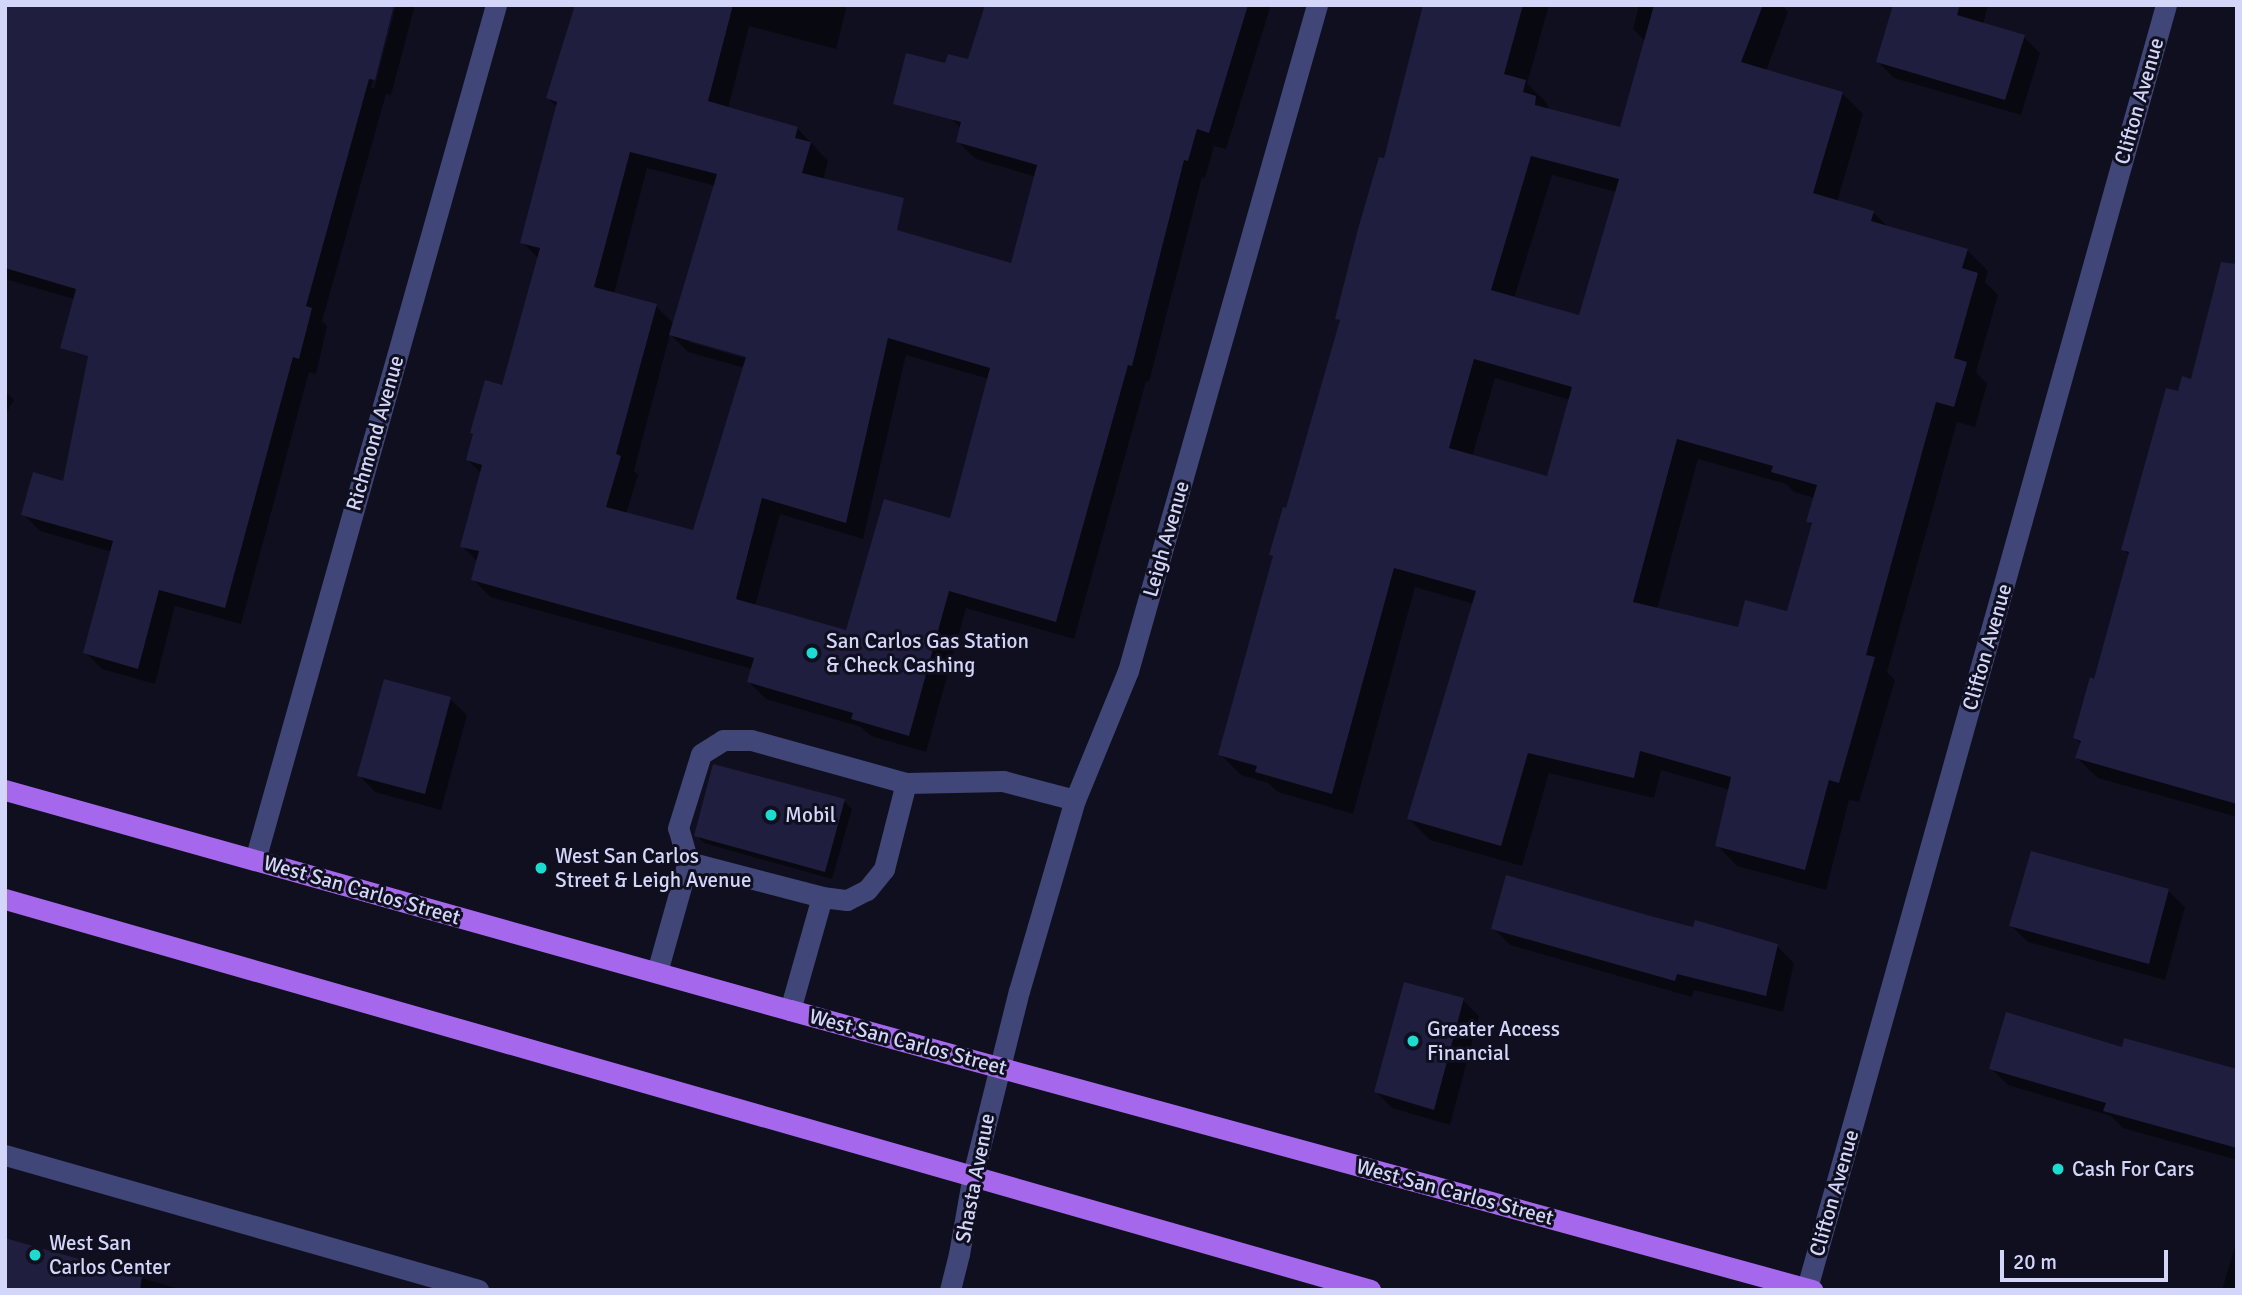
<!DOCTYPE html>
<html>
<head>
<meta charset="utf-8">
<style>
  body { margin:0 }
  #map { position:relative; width:2242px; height:1295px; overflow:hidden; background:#100f1f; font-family:Signika,sans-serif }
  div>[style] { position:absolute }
  .shadow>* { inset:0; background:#0007 }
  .building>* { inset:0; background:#1f1e3e }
  .minor>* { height:21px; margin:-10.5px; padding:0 10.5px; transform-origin:10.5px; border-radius:10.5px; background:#404778 }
  .major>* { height:21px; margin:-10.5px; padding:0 10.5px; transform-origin:10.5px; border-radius:10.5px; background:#a568ec }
  .dots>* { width:19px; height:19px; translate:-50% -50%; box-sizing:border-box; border:4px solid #100f1f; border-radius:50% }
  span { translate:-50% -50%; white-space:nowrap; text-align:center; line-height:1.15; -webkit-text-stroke:6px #100f1f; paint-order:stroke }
  .street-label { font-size:21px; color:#d3d5f9 }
  .poi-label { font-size:21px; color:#d3d5f9 }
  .left { translate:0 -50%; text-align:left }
  .frame { position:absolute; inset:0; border:7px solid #d3d5f9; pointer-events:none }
  .scale { position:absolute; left:2000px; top:1250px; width:168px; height:32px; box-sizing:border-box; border:4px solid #d3d5f9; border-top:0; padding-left:9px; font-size:21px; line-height:24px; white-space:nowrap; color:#d3d5f9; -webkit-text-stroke:5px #100f1f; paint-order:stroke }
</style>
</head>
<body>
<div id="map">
  <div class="shadow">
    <div style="clip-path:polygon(393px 5px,371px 88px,374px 89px,396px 5px,415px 5px,391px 95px,386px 94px,322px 321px,327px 326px,316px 374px,309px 372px,241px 624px,175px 606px,155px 684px,102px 669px,85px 652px,112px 552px,40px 531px,23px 514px,65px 483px,115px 228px,74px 299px,5px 279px,5px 92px)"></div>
    <div style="clip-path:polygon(evenodd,590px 5px,847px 5px,836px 49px,749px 26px,728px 109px,797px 128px,814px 146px,828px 161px,823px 180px,856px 250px,1012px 265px,1036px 177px,976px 159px,958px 142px,962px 129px,951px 119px,987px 5px,1271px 5px,1226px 149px,1214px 146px,1205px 178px,1202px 177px,1149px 382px,1146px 381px,1074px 639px,966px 608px,926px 752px,871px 736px,861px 727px,766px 699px,749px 682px,752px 669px,490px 597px,473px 579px,478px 562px,462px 546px,482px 474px,468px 460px,504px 387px,539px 259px,522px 242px,557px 107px,548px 98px,590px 5px,647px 168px,716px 186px,674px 324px,656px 306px,614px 294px,647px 168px,590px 5px,670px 334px,688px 352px,745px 368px,694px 532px,626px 514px,638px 475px,634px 471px,670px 334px,590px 5px,689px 339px,755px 358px,754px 361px,689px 342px,689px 339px,590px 5px,906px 355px,989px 379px,952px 520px,847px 632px,755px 606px,780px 514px,863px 539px,906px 355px)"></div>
    <div style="clip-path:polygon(evenodd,1428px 5px,1549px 5px,1527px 84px,1546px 102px,1549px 110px,1621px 129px,1646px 42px,1633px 29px,1639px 5px,1782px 5px,1788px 12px,1766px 71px,1842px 93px,1863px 114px,1837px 202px,1873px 212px,1888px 227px,1967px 250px,1988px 271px,1985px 282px,1998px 295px,1976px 372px,1987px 384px,1975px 427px,1957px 422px,1887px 672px,1895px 680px,1859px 802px,1849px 800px,1826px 890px,1737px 866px,1717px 845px,1730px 790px,1661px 770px,1654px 798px,1549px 773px,1522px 866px,1430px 840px,1409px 819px,1474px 604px,1415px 587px,1353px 814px,1278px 792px,1268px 783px,1241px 775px,1220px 754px,1274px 558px,1271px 555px,1287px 510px,1341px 322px,1337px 318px,1428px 5px,1552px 175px,1616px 192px,1581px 317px,1514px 298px,1552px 175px,1428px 5px,1495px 378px,1570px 400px,1548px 478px,1472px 457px,1495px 378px,1428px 5px,1698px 459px,1786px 484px,1794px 492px,1815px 498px,1808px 521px,1813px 526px,1788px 614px,1739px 629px,1657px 609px,1698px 459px)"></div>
    <div style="clip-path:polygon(1895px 5px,1988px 5px,1983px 25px,2024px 37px,2040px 53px,2021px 115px,1894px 78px,1878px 62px)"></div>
    <div style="clip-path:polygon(2237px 272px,2237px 817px,2098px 778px,2077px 758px,2081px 744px,2075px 738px,2095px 681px,2130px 556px,2123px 549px,2179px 393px,2192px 381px)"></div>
    <div style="clip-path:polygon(5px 391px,14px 400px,5px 415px)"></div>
    <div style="clip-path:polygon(450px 699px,467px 715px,441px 810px,375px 792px,359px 775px)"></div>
    <div style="clip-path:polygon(844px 801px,852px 809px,832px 879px,704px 843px,696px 835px)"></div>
    <div style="clip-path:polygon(2168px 891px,2185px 907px,2165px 980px,2028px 942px,2011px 926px)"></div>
    <div style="clip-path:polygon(1654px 919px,1777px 946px,1794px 963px,1783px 1012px,1694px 990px,1692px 997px,1510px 945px,1493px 928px)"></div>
    <div style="clip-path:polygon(1463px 1000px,1479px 1016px,1450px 1125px,1392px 1108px,1376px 1092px)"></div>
    <div style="clip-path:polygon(2123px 1049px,2237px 1071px,2237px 1160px,2123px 1128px,2111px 1116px,2008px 1085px,1991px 1068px)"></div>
    <div style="clip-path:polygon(5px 1239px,183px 1290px,5px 1290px)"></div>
    <div style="clip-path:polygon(2237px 1240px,2237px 1290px,2222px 1290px)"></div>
  </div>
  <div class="building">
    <div style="clip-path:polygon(5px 5px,394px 5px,375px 80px,369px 79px,306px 306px,312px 308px,299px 359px,293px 357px,225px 608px,159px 590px,138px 669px,83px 653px,113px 541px,21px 515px,33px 472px,63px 481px,88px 356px,60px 348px,76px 289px,5px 268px)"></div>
    <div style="clip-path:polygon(evenodd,575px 5px,733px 5px,708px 101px,798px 127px,795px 138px,811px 142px,802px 173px,904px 198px,897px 230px,1011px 263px,1037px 165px,956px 142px,961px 122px,893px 104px,906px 53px,945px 63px,948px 54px,968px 59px,985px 5px,1248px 5px,1209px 133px,1197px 129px,1188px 161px,1184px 160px,1132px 366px,1128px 365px,1056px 622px,949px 591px,909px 736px,851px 719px,853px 713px,747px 682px,754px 658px,471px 580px,479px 551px,460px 547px,482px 465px,466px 460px,473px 434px,470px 433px,485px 380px,502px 385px,540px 248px,520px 243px,557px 102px,546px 98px,575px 5px,630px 152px,717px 174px,669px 335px,746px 357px,693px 530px,606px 507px,621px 456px,616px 454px,657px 304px,594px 287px,630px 152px,575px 5px,888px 338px,990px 368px,950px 518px,884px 499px,846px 630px,736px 599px,762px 498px,846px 523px,888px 338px)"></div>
    <div style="clip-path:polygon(evenodd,1423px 5px,1523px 5px,1504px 74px,1526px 80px,1523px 92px,1536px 96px,1535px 105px,1620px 127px,1654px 5px,1763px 5px,1741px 62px,1843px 92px,1813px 193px,1874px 211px,1871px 221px,1968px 249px,1962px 268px,1978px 273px,1954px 358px,1967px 362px,1954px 407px,1936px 402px,1866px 655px,1875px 657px,1839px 783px,1829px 780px,1805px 870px,1715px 846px,1731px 777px,1640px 751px,1634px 778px,1528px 753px,1501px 846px,1407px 819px,1476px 591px,1394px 568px,1332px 794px,1255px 772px,1257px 766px,1218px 755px,1273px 556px,1269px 555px,1283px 507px,1286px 508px,1340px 320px,1335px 319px,1358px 229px,1379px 157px,1384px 158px,1423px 5px,1531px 156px,1619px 179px,1579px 315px,1491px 290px,1531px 156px,1423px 5px,1474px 359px,1572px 387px,1547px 476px,1449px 448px,1474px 359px,1423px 5px,1677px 439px,1773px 466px,1771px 472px,1817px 485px,1806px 522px,1812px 523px,1787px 611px,1745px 600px,1738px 627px,1633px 602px,1677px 439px)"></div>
    <div style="clip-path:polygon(1893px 5px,1960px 5px,1957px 15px,2025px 35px,2005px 100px,1876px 62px)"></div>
    <div style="clip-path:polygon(2221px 262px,2237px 264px,2237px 804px,2075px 758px,2081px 741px,2073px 738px,2090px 677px,2094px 679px,2129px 552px,2121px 550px,2166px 388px,2178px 391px,2182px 376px,2191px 379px)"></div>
    <div style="clip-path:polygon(384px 679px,451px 697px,425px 794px,357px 776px)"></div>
    <div style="clip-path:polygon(713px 764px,845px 799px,825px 872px,694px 836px)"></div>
    <div style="clip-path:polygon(2031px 851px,2169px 889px,2149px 964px,2009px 926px)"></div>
    <div style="clip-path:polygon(1506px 875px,1654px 917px,1693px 927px,1695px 920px,1778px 944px,1766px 996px,1677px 974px,1675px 981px,1491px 929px)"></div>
    <div style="clip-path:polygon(1404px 982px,1464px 998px,1434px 1110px,1374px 1092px)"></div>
    <div style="clip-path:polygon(2006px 1012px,2122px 1047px,2124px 1038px,2237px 1069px,2237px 1148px,2103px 1111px,2106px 1103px,1989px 1069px)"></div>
    <div style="clip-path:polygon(5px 1238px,142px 1277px,140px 1290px,5px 1290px)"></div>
  </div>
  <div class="minor">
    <div style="left:255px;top:860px;width:888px;rotate:-74.26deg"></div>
    <div style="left:688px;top:862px;width:138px;rotate:14.6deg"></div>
    <div style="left:822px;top:897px;width:25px;rotate:7deg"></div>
    <div style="left:847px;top:900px;width:22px;rotate:-27deg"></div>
    <div style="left:867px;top:890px;width:27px;rotate:-51deg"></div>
    <div style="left:884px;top:869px;width:89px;rotate:-75.7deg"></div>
    <div style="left:657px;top:972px;width:114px;rotate:-74.3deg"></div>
    <div style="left:688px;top:862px;width:35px;rotate:-106deg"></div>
    <div style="left:678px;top:828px;width:77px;rotate:-72.7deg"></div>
    <div style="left:701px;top:754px;width:26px;rotate:-32deg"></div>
    <div style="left:723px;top:740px;width:28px"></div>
    <div style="left:751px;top:740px;width:161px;rotate:15.5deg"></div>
    <div style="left:906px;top:783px;width:97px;rotate:-1.2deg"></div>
    <div style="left:1003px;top:781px;width:74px;rotate:14.8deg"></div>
    <div style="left:790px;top:1010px;width:117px;rotate:-74.2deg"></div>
    <div style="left:5px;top:1155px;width:492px;rotate:15.9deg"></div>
    <div style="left:1807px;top:1288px;width:1332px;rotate:-74.37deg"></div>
    <div style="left:950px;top:1290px;width:37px;rotate:-76deg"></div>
    <div style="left:959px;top:1254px;width:80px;rotate:-80deg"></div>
    <div style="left:973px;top:1175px;width:190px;rotate:-76deg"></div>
    <div style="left:1019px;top:991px;width:199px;rotate:-73.7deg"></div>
    <div style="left:1075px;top:800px;width:139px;rotate:-67.7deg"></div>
    <div style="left:1128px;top:671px;width:692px;rotate:-74.16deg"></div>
  </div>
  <div class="major">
    <div style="left:5px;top:790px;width:815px;rotate:15.66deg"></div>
    <div style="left:790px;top:1010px;width:1060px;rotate:15.32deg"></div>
    <div style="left:5px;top:899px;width:1420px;rotate:15.98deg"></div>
  </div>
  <div class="dots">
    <div style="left:812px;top:653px;background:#1cdccf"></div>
    <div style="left:771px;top:815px;background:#1cdccf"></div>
    <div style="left:541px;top:868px;background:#1cdccf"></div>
    <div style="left:1413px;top:1041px;background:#1cdccf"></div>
    <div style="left:2058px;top:1169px;background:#1cdccf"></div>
    <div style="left:35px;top:1255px;background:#1cdccf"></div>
  </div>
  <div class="street-label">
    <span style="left:2139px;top:101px;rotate:-74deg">Clifton Avenue</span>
    <span style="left:375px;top:433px;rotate:-74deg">Richmond Avenue</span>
    <span style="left:1166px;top:539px;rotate:-74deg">Leigh Avenue</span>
    <span style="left:1987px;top:647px;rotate:-74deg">Clifton Avenue</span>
    <span style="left:362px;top:890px;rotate:16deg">West San Carlos Street</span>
    <span style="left:908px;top:1042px;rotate:15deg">West San Carlos Street</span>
    <span style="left:975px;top:1178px;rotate:-79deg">Shasta Avenue</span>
    <span style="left:1455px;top:1192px;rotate:15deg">West San Carlos Street</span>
    <span style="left:1834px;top:1193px;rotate:-74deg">Clifton Avenue</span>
  </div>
  <div class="poi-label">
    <span class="left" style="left:826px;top:653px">San Carlos Gas Station<br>&amp; Check Cashing</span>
    <span class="left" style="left:785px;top:815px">Mobil</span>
    <span class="left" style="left:555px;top:868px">West San Carlos<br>Street &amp; Leigh Avenue</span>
    <span class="left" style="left:1427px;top:1041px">Greater Access<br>Financial</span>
    <span class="left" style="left:2072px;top:1169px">Cash For Cars</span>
    <span class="left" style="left:49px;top:1255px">West San<br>Carlos Center</span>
  </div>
  <div class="frame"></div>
  <div class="scale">20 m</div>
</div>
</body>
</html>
